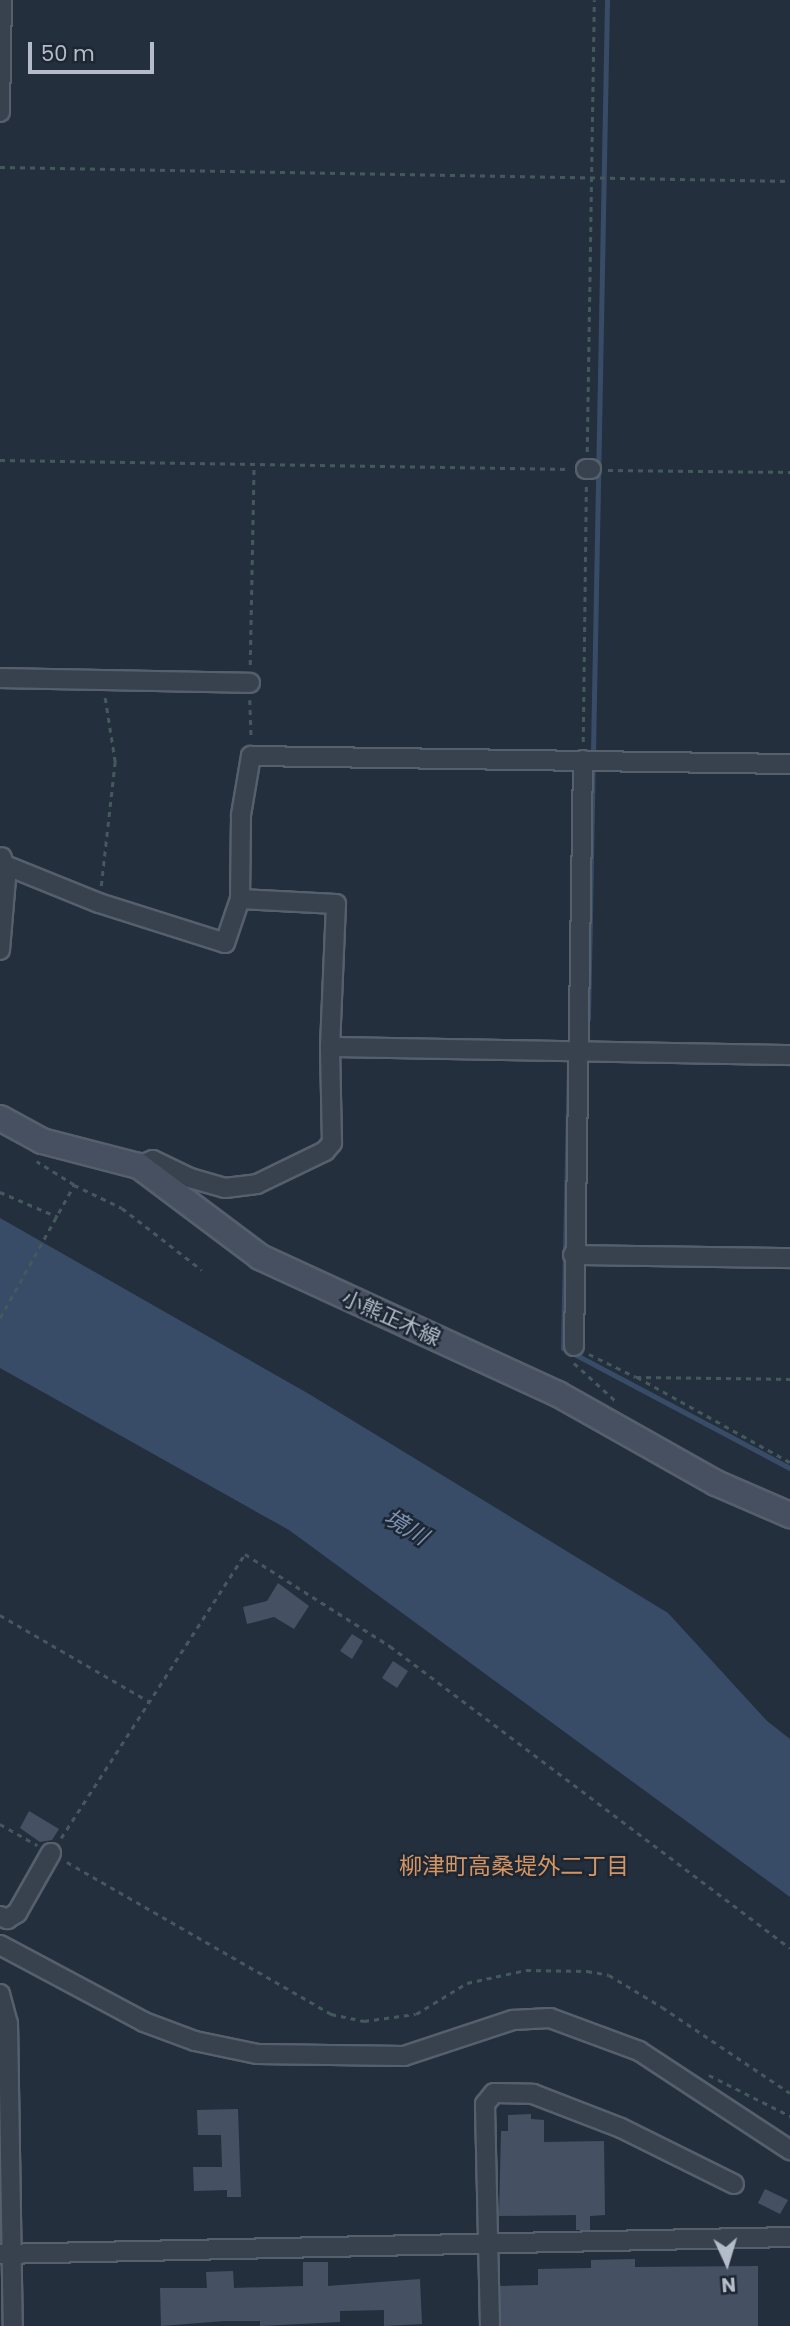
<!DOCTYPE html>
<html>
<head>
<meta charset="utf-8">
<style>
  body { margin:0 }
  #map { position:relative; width:790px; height:2326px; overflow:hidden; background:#242f3e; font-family:Poppins,"Noto Sans JP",sans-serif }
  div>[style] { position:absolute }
  .water>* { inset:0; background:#394c67 }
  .stream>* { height:5px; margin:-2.5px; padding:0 2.5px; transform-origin:2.5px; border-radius:2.5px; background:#394c67 }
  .building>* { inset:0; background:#455162 }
  .path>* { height:2.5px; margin-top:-1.25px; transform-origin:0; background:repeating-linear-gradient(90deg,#44595c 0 5px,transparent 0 10px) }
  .roads { filter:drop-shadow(2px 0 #565f6c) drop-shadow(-2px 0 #565f6c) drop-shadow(0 2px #565f6c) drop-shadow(0 -2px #565f6c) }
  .street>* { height:18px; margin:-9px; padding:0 9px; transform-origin:9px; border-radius:9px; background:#38414e }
  .secondary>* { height:24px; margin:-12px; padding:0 12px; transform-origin:12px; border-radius:12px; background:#465061 }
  span { translate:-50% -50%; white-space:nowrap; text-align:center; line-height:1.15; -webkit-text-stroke:5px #1d2633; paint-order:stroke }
  .street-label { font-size:21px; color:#b4bcc9 }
  .water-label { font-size:23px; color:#7c92b1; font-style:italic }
  .neighbourhood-label { font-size:23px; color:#d59563 }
  .north { position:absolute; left:692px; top:2228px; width:70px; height:70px; -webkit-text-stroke:5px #1d2633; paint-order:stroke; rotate:176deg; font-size:19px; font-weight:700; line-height:28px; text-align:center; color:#b4bcc9 }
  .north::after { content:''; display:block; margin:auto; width:24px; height:32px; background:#b4bcc9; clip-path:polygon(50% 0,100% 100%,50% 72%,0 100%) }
  .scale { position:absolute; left:28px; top:42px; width:126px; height:32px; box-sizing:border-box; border:4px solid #b4bcc9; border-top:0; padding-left:9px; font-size:21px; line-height:24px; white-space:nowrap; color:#b4bcc9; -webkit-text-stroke:5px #1d2633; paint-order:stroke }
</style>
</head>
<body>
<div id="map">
  <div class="water">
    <div style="clip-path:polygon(0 1218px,309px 1394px,668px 1613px,767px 1721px,790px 1739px,790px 1897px,289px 1530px,0 1368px)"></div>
  </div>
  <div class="stream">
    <div style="left:588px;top:1019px;width:1019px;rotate:-88.93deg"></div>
    <div style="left:569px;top:1061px;width:287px;rotate:91.2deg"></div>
    <div style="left:563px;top:1348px;width:257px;rotate:27.9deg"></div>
  </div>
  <div class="building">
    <div style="clip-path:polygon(278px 1583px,309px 1606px,294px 1629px,274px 1617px,247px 1624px,243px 1607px,267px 1601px)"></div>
    <div style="clip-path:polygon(352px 1634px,363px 1641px,352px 1659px,340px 1651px)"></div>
    <div style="clip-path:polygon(393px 1661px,408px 1671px,397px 1688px,382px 1678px)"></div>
    <div style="clip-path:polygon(29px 1811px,59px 1829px,52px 1840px,40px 1842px,20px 1828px)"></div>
    <div style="clip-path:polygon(238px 2109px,241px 2197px,227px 2197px,227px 2190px,194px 2191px,193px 2167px,222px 2167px,221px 2135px,198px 2135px,197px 2110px)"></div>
    <div style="clip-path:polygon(531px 2114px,531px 2119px,544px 2120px,544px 2142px,604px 2141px,605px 2215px,590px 2216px,590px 2230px,576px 2230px,576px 2215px,499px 2216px,501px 2131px,508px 2131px,508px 2115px)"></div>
    <div style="clip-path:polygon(765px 2189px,788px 2200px,780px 2214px,758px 2203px)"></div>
    <div style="clip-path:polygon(635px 2259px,635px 2267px,758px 2266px,758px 2326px,501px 2326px,500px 2286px,538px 2285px,538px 2269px,591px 2268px,591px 2260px)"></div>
    <div style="clip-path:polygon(303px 2262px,328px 2262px,328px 2286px,420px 2279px,422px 2324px,384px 2326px,384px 2310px,340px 2311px,340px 2322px,260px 2326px,260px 2321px,224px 2321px,161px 2326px,160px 2288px,207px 2288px,206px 2272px,233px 2271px,234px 2288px,303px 2286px)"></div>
  </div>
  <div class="path">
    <div style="left:0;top:167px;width:790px;rotate:1.02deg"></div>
    <div style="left:587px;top:452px;width:452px;rotate:-89.1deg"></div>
    <div style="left:0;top:460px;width:569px;rotate:0.91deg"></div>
    <div style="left:608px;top:470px;width:182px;rotate:0.6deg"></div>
    <div style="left:250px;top:665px;width:200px;rotate:-88.9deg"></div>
    <div style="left:250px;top:700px;width:38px;rotate:88deg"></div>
    <div style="left:583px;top:742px;width:256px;rotate:-89.3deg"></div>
    <div style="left:101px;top:886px;width:125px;rotate:-83.6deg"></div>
    <div style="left:115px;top:762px;width:65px;rotate:-98.9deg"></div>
    <div style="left:74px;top:1185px;width:53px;rotate:25.6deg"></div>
    <div style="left:122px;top:1208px;width:101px;rotate:37.8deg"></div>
    <div style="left:0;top:1192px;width:63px;rotate:23.3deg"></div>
    <div style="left:0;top:1318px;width:152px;rotate:-60.9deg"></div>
    <div style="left:74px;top:1185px;width:44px;rotate:-148.1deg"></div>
    <div style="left:589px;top:1354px;width:52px;rotate:26.1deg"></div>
    <div style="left:636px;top:1377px;width:154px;rotate:0.7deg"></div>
    <div style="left:574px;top:1363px;width:59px;rotate:42.3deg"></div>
    <div style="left:637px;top:1377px;width:175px;rotate:29.1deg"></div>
    <div style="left:0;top:1615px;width:173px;rotate:30.1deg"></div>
    <div style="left:0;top:1824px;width:43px;rotate:29.6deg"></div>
    <div style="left:61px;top:1838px;width:338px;rotate:-57.1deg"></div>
    <div style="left:245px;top:1554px;width:172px;rotate:32.4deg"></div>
    <div style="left:390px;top:1646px;width:501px;rotate:37.05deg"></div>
    <div style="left:67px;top:1862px;width:305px;rotate:29.9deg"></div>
    <div style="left:331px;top:2014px;width:34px;rotate:12deg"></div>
    <div style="left:364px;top:2021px;width:52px;rotate:-7.7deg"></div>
    <div style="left:416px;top:2014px;width:60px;rotate:-31.3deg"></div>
    <div style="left:467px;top:1983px;width:60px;rotate:-12.4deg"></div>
    <div style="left:526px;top:1970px;width:61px;rotate:0.9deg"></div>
    <div style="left:587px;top:1971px;width:22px;rotate:10deg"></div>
    <div style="left:609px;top:1975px;width:62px;rotate:31.1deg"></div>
    <div style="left:662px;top:2007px;width:154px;rotate:33.9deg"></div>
    <div style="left:709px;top:2075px;width:91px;rotate:26.8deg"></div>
  </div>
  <div class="roads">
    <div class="street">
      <div style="left:0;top:112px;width:112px;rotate:-89deg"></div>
      <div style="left:586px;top:469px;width:5px"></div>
      <div style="left:0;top:678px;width:250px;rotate:1.1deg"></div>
      <div style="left:0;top:863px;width:107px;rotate:22deg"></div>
      <div style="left:99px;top:903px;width:132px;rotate:17.6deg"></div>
      <div style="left:225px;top:943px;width:46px;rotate:-71.2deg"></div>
      <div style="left:240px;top:899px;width:84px;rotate:-89.3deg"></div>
      <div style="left:241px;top:815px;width:60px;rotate:-80.4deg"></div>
      <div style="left:251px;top:756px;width:539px;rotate:0.85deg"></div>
      <div style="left:0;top:950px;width:72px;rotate:-85.2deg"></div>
      <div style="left:6px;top:878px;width:21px;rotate:-101deg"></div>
      <div style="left:330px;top:1047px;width:460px;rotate:1deg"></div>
      <div style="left:139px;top:1166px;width:15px;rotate:-23deg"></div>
      <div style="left:153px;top:1160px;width:41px;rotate:25.9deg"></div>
      <div style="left:190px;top:1178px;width:36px;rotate:16deg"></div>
      <div style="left:225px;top:1188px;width:32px;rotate:-7deg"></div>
      <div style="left:257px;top:1184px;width:76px;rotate:-25.9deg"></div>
      <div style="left:325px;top:1151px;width:11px;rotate:-49deg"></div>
      <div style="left:332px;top:1143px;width:96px;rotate:-91.2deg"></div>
      <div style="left:330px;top:1047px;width:143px;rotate:-87.6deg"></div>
      <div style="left:336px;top:904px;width:96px;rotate:-177deg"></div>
      <div style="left:573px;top:1255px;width:217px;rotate:0.8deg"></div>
      <div style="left:574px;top:1346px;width:586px;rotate:-89.12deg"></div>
      <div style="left:0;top:1916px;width:8px;rotate:23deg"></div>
      <div style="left:7px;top:1919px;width:12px;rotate:-31deg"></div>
      <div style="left:17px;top:1913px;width:69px;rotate:-60.5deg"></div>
      <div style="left:0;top:1945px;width:163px;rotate:28.1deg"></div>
      <div style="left:144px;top:2022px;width:54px;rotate:20.4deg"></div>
      <div style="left:195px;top:2041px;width:63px;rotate:11.8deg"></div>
      <div style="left:257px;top:2054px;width:147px;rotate:0.8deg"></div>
      <div style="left:404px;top:2056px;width:115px;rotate:-18.3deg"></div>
      <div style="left:513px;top:2020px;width:37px;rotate:-3deg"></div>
      <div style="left:550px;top:2018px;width:95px;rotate:20.3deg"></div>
      <div style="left:639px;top:2051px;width:181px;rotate:33.3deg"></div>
      <div style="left:0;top:1994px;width:30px;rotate:75deg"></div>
      <div style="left:8px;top:2023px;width:303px;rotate:89.1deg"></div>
      <div style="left:0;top:2254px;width:790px;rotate:-1.23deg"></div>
      <div style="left:490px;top:2326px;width:222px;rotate:-91.3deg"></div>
      <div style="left:485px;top:2104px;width:14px;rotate:-51deg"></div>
      <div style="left:494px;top:2093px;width:39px;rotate:1deg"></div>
      <div style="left:533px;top:2094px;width:94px;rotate:21.1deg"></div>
      <div style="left:621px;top:2128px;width:126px;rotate:26.4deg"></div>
    </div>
    <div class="secondary">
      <div style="left:0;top:1118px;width:48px;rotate:28.7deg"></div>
      <div style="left:42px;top:1141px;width:100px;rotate:14.5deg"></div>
      <div style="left:139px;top:1166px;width:151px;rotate:36.9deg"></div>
      <div style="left:260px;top:1257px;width:328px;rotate:24.7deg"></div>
      <div style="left:558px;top:1394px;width:181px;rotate:29.4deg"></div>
      <div style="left:716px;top:1483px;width:81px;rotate:23.4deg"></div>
    </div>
  </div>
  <div class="street-label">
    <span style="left:391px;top:1318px;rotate:24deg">小熊正木線</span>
  </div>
  <div class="water-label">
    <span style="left:406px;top:1527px;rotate:31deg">境川</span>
  </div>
  <div class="neighbourhood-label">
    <span style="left:514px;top:1866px">柳津町高桑堤外二丁目</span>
  </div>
  <div class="north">N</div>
  <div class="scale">50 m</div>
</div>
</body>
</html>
